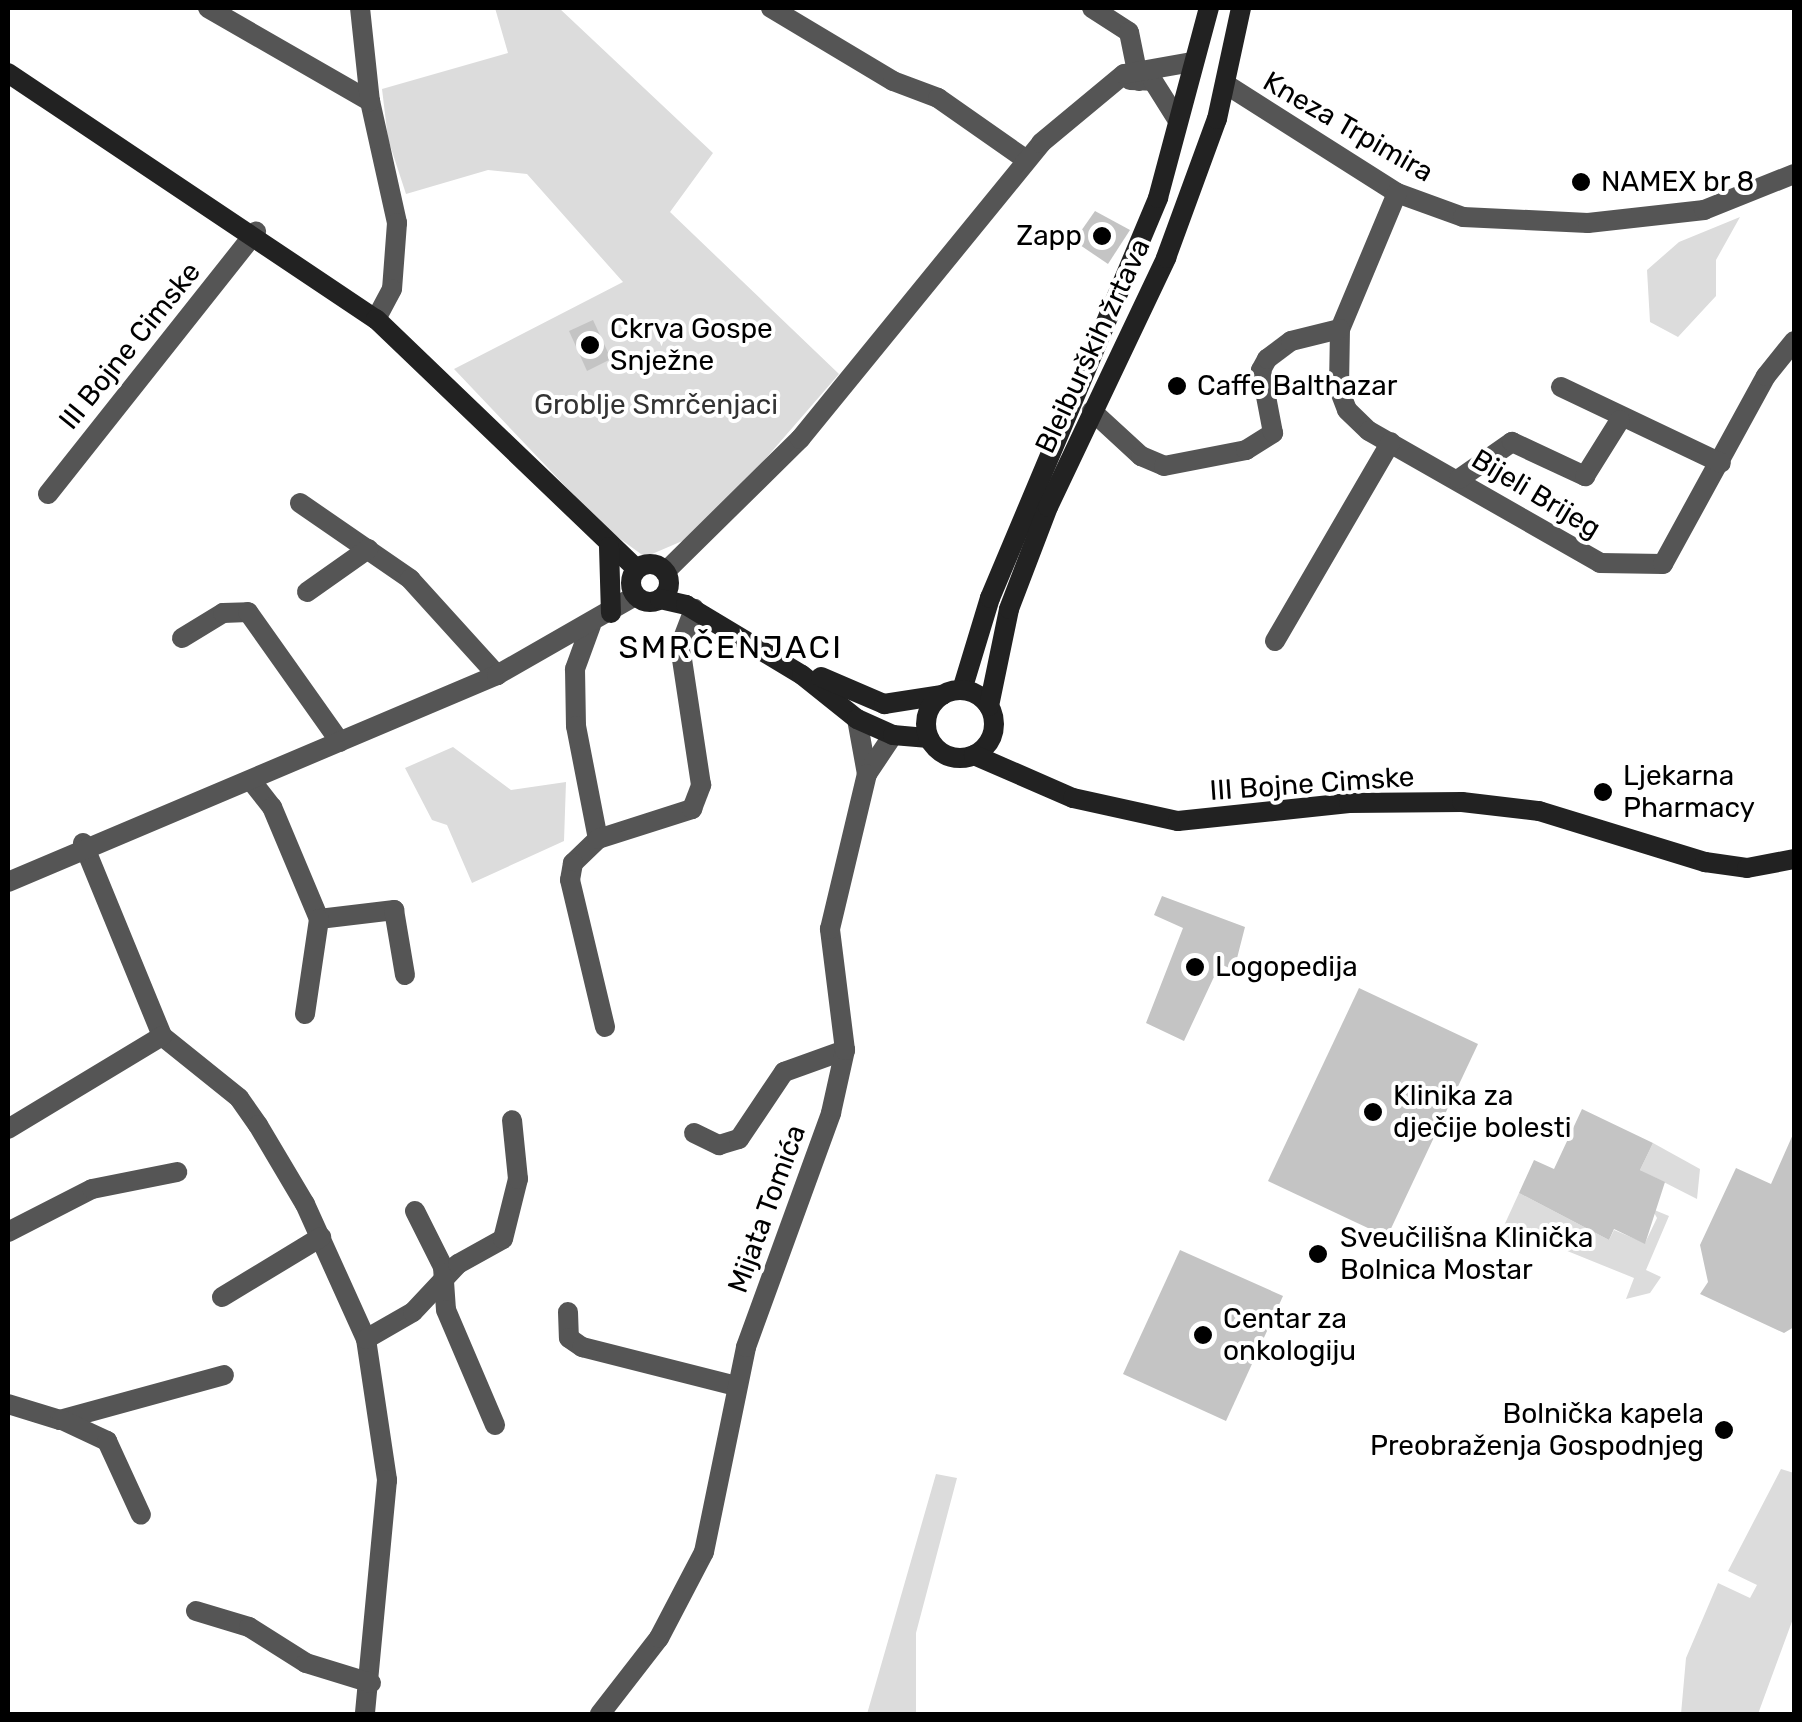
<!DOCTYPE html>
<html>
<head>
<meta charset="utf-8">
<style>
  body { margin:0 }
  #map { position:relative; width:1802px; height:1722px; overflow:hidden; background:#fff; font-family:Rubik,sans-serif }
  div>[style] { position:absolute }
  .green>* { inset:0; background:#dcdcdc }
  .building>* { inset:0; background:#c4c4c4 }
  .street>* { height:20px; margin:-10px; padding:0 10px; transform-origin:10px; border-radius:10px; background:#555 }
  .secondary>* { height:20px; margin:-10px; padding:0 10px; transform-origin:10px; border-radius:10px; background:#222 }
  .secondary>.ring { margin:-10px; padding:0; box-sizing:content-box; background:none; border:20px solid #222; border-radius:50% }
  .dots>* { width:28px; height:28px; translate:-50% -50%; box-sizing:border-box; border:5px solid #fff; border-radius:50% }
  span { translate:-50% -50%; white-space:nowrap; text-align:center; line-height:1.15; -webkit-text-stroke:8px #fff; paint-order:stroke }
  .street-label { font-size:28px; color:#000 }
  .poi-label { font-size:28px; color:#000 }
  .left { translate:0 -50%; text-align:left }
  .right { translate:-100% -50%; text-align:right }
  .park-label { font-size:28px; color:#333 }
  .quarter-label { font-size:32px; color:#000; letter-spacing:2.5px }
  .frame { position:absolute; inset:0; border:10px solid #000; pointer-events:none }
</style>
</head>
<body>
<div id="map">
  <div class="green">
    <div style="clip-path:polygon(495px 8px,559px 8px,713px 153px,670px 212px,839px 374px,701px 533px,645px 557px,604px 527px,454px 369px,623px 282px,527px 174px,488px 170px,406px 194px,388px 139px,382px 89px,508px 53px)"></div>
    <div style="clip-path:polygon(1740px 217px,1716px 260px,1716px 296px,1678px 337px,1650px 322px,1647px 270px,1679px 242px)"></div>
    <div style="clip-path:polygon(453px 747px,511px 790px,566px 782px,564px 841px,472px 883px,447px 825px,432px 820px,405px 768px)"></div>
    <div style="clip-path:polygon(1653px 1143px,1700px 1169px,1697px 1199px,1640px 1170px)"></div>
    <div style="clip-path:polygon(1519px 1193px,1609px 1240px,1614px 1230px,1645px 1243px,1657px 1218px,1652px 1209px,1669px 1216px,1646px 1270px,1661px 1277px,1650px 1293px,1626px 1299px,1634px 1278px,1523px 1233px,1515px 1250px,1502px 1230px)"></div>
    <div style="clip-path:polygon(1781px 1469px,1794px 1473px,1794px 1616px,1758px 1714px,1681px 1714px,1686px 1658px,1718px 1583px,1750px 1598px,1757px 1585px,1728px 1571px)"></div>
    <div style="clip-path:polygon(936px 1474px,957px 1478px,916px 1633px,916px 1714px,867px 1714px)"></div>
  </div>
  <div class="building">
    <div style="clip-path:polygon(1095px 211px,1130px 230px,1108px 264px,1074px 241px)"></div>
    <div style="clip-path:polygon(593px 320px,611px 359px,587px 371px,569px 331px)"></div>
    <div style="clip-path:polygon(1162px 896px,1245px 927px,1234px 970px,1220px 964px,1184px 1041px,1146px 1023px,1183px 928px,1154px 915px)"></div>
    <div style="clip-path:polygon(1359px 988px,1478px 1044px,1387px 1237px,1268px 1181px)"></div>
    <div style="clip-path:polygon(1582px 1109px,1653px 1143px,1640px 1170px,1665px 1182px,1645px 1244px,1614px 1229px,1609px 1240px,1519px 1193px,1534px 1160px,1554px 1169px)"></div>
    <div style="clip-path:polygon(1794px 1132px,1794px 1327px,1784px 1333px,1700px 1294px,1708px 1282px,1700px 1245px,1736px 1168px,1771px 1184px)"></div>
    <div style="clip-path:polygon(1180px 1250px,1283px 1296px,1226px 1421px,1123px 1374px)"></div>
  </div>
  <div class="street">
    <div style="left:208px;top:8px;width:187px;rotate:29.9deg"></div>
    <div style="left:370px;top:101px;width:125px;rotate:77.5deg"></div>
    <div style="left:397px;top:223px;width:66px;rotate:94.3deg"></div>
    <div style="left:392px;top:289px;width:34px;rotate:118deg"></div>
    <div style="left:360px;top:8px;width:94px;rotate:83.9deg"></div>
    <div style="left:771px;top:8px;width:142px;rotate:30.9deg"></div>
    <div style="left:893px;top:81px;width:48px;rotate:20.7deg"></div>
    <div style="left:938px;top:98px;width:106px;rotate:35deg"></div>
    <div style="left:1092px;top:8px;width:44px;rotate:33deg"></div>
    <div style="left:1129px;top:32px;width:50px;rotate:78.5deg"></div>
    <div style="left:1130px;top:80px;width:23px;rotate:2deg"></div>
    <div style="left:1153px;top:81px;width:45px;rotate:57.7deg"></div>
    <div style="left:1227px;top:85px;width:201px;rotate:32.4deg"></div>
    <div style="left:1397px;top:193px;width:70px;rotate:20deg"></div>
    <div style="left:1463px;top:217px;width:125px;rotate:2.7deg"></div>
    <div style="left:1588px;top:223px;width:117px;rotate:-6.4deg"></div>
    <div style="left:1704px;top:210px;width:97px;rotate:-21.8deg"></div>
    <div style="left:1397px;top:193px;width:147px;rotate:112.7deg"></div>
    <div style="left:1340px;top:329px;width:60px;rotate:91deg"></div>
    <div style="left:1339px;top:389px;width:22px;rotate:69deg"></div>
    <div style="left:1347px;top:410px;width:30px;rotate:44deg"></div>
    <div style="left:1369px;top:431px;width:266px;rotate:29.7deg"></div>
    <div style="left:1600px;top:563px;width:63px;rotate:0.9deg"></div>
    <div style="left:1663px;top:564px;width:214px;rotate:-61.3deg"></div>
    <div style="left:1766px;top:376px;width:45px;rotate:-51.3deg"></div>
    <div style="left:1561px;top:387px;width:177px;rotate:25.4deg"></div>
    <div style="left:1092px;top:411px;width:67px;rotate:42.6deg"></div>
    <div style="left:1141px;top:456px;width:25px;rotate:23deg"></div>
    <div style="left:1164px;top:466px;width:84px;rotate:-11deg"></div>
    <div style="left:1246px;top:450px;width:32px;rotate:-32deg"></div>
    <div style="left:1273px;top:433px;width:64px;rotate:-100.8deg"></div>
    <div style="left:1261px;top:370px;width:13px;rotate:-61deg"></div>
    <div style="left:1267px;top:359px;width:30px;rotate:-37deg"></div>
    <div style="left:1291px;top:341px;width:50px;rotate:-13.8deg"></div>
    <div style="left:1459px;top:479px;width:65px;rotate:-34.9deg"></div>
    <div style="left:1512px;top:442px;width:81px;rotate:25deg"></div>
    <div style="left:1585px;top:476px;width:66px;rotate:-58deg"></div>
    <div style="left:48px;top:494px;width:335px;rotate:-51.6deg"></div>
    <div style="left:300px;top:503px;width:134px;rotate:34.6deg"></div>
    <div style="left:410px;top:579px;width:130px;rotate:47.8deg"></div>
    <div style="left:665px;top:572px;width:190px;rotate:-44.6deg"></div>
    <div style="left:800px;top:439px;width:382px;rotate:-50.8deg"></div>
    <div style="left:1041px;top:143px;width:108px;rotate:-39.7deg"></div>
    <div style="left:1124px;top:74px;width:70px;rotate:-9.9deg"></div>
    <div style="left:307px;top:592px;width:75px;rotate:-35.2deg"></div>
    <div style="left:591px;top:625px;width:47px;rotate:110deg"></div>
    <div style="left:575px;top:669px;width:57px;rotate:89deg"></div>
    <div style="left:576px;top:726px;width:115px;rotate:79deg"></div>
    <div style="left:598px;top:839px;width:35px;rotate:136deg"></div>
    <div style="left:573px;top:863px;width:17px;rotate:100deg"></div>
    <div style="left:570px;top:880px;width:151px;rotate:76.6deg"></div>
    <div style="left:182px;top:638px;width:48px;rotate:-31.4deg"></div>
    <div style="left:223px;top:613px;width:25px;rotate:-2deg"></div>
    <div style="left:248px;top:612px;width:159px;rotate:54.7deg"></div>
    <div style="left:1275px;top:641px;width:230px;rotate:-59.8deg"></div>
    <div style="left:857px;top:719px;width:56px;rotate:79.7deg"></div>
    <div style="left:867px;top:774px;width:47px;rotate:-56.3deg"></div>
    <div style="left:253px;top:783px;width:31px;rotate:52deg"></div>
    <div style="left:272px;top:807px;width:121px;rotate:67.2deg"></div>
    <div style="left:319px;top:919px;width:76px;rotate:-6.8deg"></div>
    <div style="left:394px;top:910px;width:66px;rotate:80.4deg"></div>
    <div style="left:598px;top:839px;width:99px;rotate:-17.7deg"></div>
    <div style="left:692px;top:809px;width:26px;rotate:-69deg"></div>
    <div style="left:701px;top:785px;width:141px;rotate:-98.6deg"></div>
    <div style="left:680px;top:646px;width:40px;rotate:-69deg"></div>
    <div style="left:83px;top:843px;width:209px;rotate:67.7deg"></div>
    <div style="left:162px;top:1036px;width:99px;rotate:38.8deg"></div>
    <div style="left:239px;top:1098px;width:33px;rotate:55deg"></div>
    <div style="left:258px;top:1125px;width:92px;rotate:59.3deg"></div>
    <div style="left:305px;top:1204px;width:148px;rotate:65.7deg"></div>
    <div style="left:366px;top:1339px;width:143px;rotate:81.5deg"></div>
    <div style="left:387px;top:1480px;width:235px;rotate:95.4deg"></div>
    <div style="left:8px;top:882px;width:531px;rotate:-22.94deg"></div>
    <div style="left:497px;top:675px;width:159px;rotate:-29.8deg"></div>
    <div style="left:305px;top:1014px;width:96px;rotate:-81.6deg"></div>
    <div style="left:8px;top:1129px;width:180px;rotate:-31.1deg"></div>
    <div style="left:694px;top:1133px;width:28px;rotate:26deg"></div>
    <div style="left:719px;top:1145px;width:21px;rotate:-17deg"></div>
    <div style="left:739px;top:1139px;width:81px;rotate:-56.1deg"></div>
    <div style="left:784px;top:1072px;width:65px;rotate:-19.8deg"></div>
    <div style="left:415px;top:1211px;width:63px;rotate:63.4deg"></div>
    <div style="left:443px;top:1267px;width:43px;rotate:86deg"></div>
    <div style="left:446px;top:1310px;width:125px;rotate:66.9deg"></div>
    <div style="left:8px;top:1232px;width:94px;rotate:-27.1deg"></div>
    <div style="left:92px;top:1189px;width:87px;rotate:-11.3deg"></div>
    <div style="left:222px;top:1297px;width:116px;rotate:-31.2deg"></div>
    <div style="left:568px;top:1312px;width:26px;rotate:88deg"></div>
    <div style="left:569px;top:1338px;width:16px;rotate:35deg"></div>
    <div style="left:582px;top:1347px;width:159px;rotate:14.2deg"></div>
    <div style="left:366px;top:1339px;width:54px;rotate:-29.9deg"></div>
    <div style="left:413px;top:1312px;width:66px;rotate:-46.8deg"></div>
    <div style="left:458px;top:1264px;width:51px;rotate:-29.1deg"></div>
    <div style="left:503px;top:1239px;width:62px;rotate:-76deg"></div>
    <div style="left:518px;top:1179px;width:59px;rotate:-95.8deg"></div>
    <div style="left:8px;top:1404px;width:54px;rotate:17.1deg"></div>
    <div style="left:60px;top:1420px;width:170px;rotate:-15.3deg"></div>
    <div style="left:62px;top:1420px;width:50px;rotate:25deg"></div>
    <div style="left:107px;top:1441px;width:81px;rotate:65.3deg"></div>
    <div style="left:196px;top:1611px;width:55px;rotate:16.8deg"></div>
    <div style="left:249px;top:1627px;width:67px;rotate:32.3deg"></div>
    <div style="left:306px;top:1663px;width:68px;rotate:17.1deg"></div>
    <div style="left:600px;top:1714px;width:96px;rotate:-52.2deg"></div>
    <div style="left:659px;top:1638px;width:97px;rotate:-62.4deg"></div>
    <div style="left:704px;top:1552px;width:209px;rotate:-78.4deg"></div>
    <div style="left:746px;top:1347px;width:249px;rotate:-70deg"></div>
    <div style="left:831px;top:1113px;width:65px;rotate:-77.5deg"></div>
    <div style="left:845px;top:1050px;width:122px;rotate:-97.1deg"></div>
    <div style="left:830px;top:929px;width:159px;rotate:-76.6deg"></div>
  </div>
  <div class="secondary">
    <div style="left:8px;top:73px;width:443px;rotate:33.8deg"></div>
    <div style="left:376px;top:319px;width:361px;rotate:43.8deg"></div>
    <div style="left:609px;top:547px;width:66px;rotate:88.3deg"></div>
    <div class="ring" style="left:631px;top:564px;width:18px;height:18px"></div>
    <div style="left:660px;top:599px;width:27px;rotate:13deg"></div>
    <div style="left:686px;top:605px;width:135px;rotate:31.1deg"></div>
    <div style="left:802px;top:675px;width:70px;rotate:38.7deg"></div>
    <div style="left:857px;top:719px;width:39px;rotate:24deg"></div>
    <div style="left:893px;top:735px;width:36px;rotate:5deg"></div>
    <div style="left:821px;top:677px;width:69px;rotate:23.2deg"></div>
    <div style="left:884px;top:704px;width:59px;rotate:-8.8deg"></div>
    <div style="left:962px;top:690px;width:96px;rotate:-73.1deg"></div>
    <div style="left:990px;top:598px;width:434px;rotate:-67.2deg"></div>
    <div style="left:1158px;top:198px;width:197px;rotate:-75deg"></div>
    <div class="ring" style="left:926px;top:690px;width:48px;height:48px"></div>
    <div style="left:989px;top:706px;width:99px;rotate:-78.3deg"></div>
    <div style="left:1009px;top:609px;width:109px;rotate:-69.1deg"></div>
    <div style="left:1048px;top:507px;width:276px;rotate:-64.6deg"></div>
    <div style="left:1166px;top:258px;width:148px;rotate:-69.9deg"></div>
    <div style="left:1217px;top:119px;width:114px;rotate:-77.8deg"></div>
    <div style="left:974px;top:755px;width:108px;rotate:23.5deg"></div>
    <div style="left:1073px;top:798px;width:107px;rotate:12.4deg"></div>
    <div style="left:1178px;top:821px;width:172px;rotate:-6deg"></div>
    <div style="left:1349px;top:803px;width:113px;rotate:-0.5deg"></div>
    <div style="left:1462px;top:802px;width:78px;rotate:6.7deg"></div>
    <div style="left:1539px;top:811px;width:174px;rotate:17.1deg"></div>
    <div style="left:1705px;top:862px;width:42px;rotate:8.1deg"></div>
    <div style="left:1747px;top:868px;width:48px;rotate:-10.8deg"></div>
  </div>
  <div class="dots">
    <div style="left:1581px;top:182px;background:#000"></div>
    <div style="left:1102px;top:236px;background:#000"></div>
    <div style="left:590px;top:345px;background:#000"></div>
    <div style="left:1177px;top:386px;background:#000"></div>
    <div style="left:1603px;top:792px;background:#000"></div>
    <div style="left:1195px;top:967px;background:#000"></div>
    <div style="left:1373px;top:1112px;background:#000"></div>
    <div style="left:1318px;top:1254px;background:#000"></div>
    <div style="left:1203px;top:1335px;background:#000"></div>
    <div style="left:1724px;top:1430px;background:#000"></div>
  </div>
  <div class="street-label">
    <span style="left:1348px;top:127px;rotate:30deg">Kneza Trpimira</span>
    <span style="left:130px;top:346px;rotate:-51deg">III Bojne Cimske</span>
    <span style="left:1093px;top:346px;rotate:-65deg">Bleiburških žrtava</span>
    <span style="left:1536px;top:494px;rotate:31deg">Bijeli Brijeg</span>
    <span style="left:1312px;top:784px;rotate:-4deg">III Bojne Cimske</span>
    <span style="left:767px;top:1209px;rotate:-70deg">Mijata Tomića</span>
  </div>
  <div class="poi-label">
    <span class="left" style="left:1601px;top:182px">NAMEX br 8</span>
    <span class="right" style="left:1082px;top:236px">Zapp</span>
    <span class="left" style="left:610px;top:345px">Ckrva Gospe<br>Snježne</span>
    <span class="left" style="left:1197px;top:386px">Caffe Balthazar</span>
    <span class="left" style="left:1623px;top:792px">Ljekarna<br>Pharmacy</span>
    <span class="left" style="left:1215px;top:967px">Logopedija</span>
    <span class="left" style="left:1393px;top:1112px">Klinika za<br>dječije bolesti</span>
    <span class="left" style="left:1340px;top:1254px">Sveučilišna Klinička<br>Bolnica Mostar</span>
    <span class="left" style="left:1223px;top:1335px">Centar za<br>onkologiju</span>
    <span class="right" style="left:1704px;top:1430px">Bolnička kapela<br>Preobraženja Gospodnjeg</span>
  </div>
  <div class="park-label">
    <span style="left:656px;top:405px">Groblje Smrčenjaci</span>
  </div>
  <div class="quarter-label">
    <span style="left:731px;top:647px">SMRČENJACI</span>
  </div>
  <div class="frame"></div>
</div>
</body>
</html>
